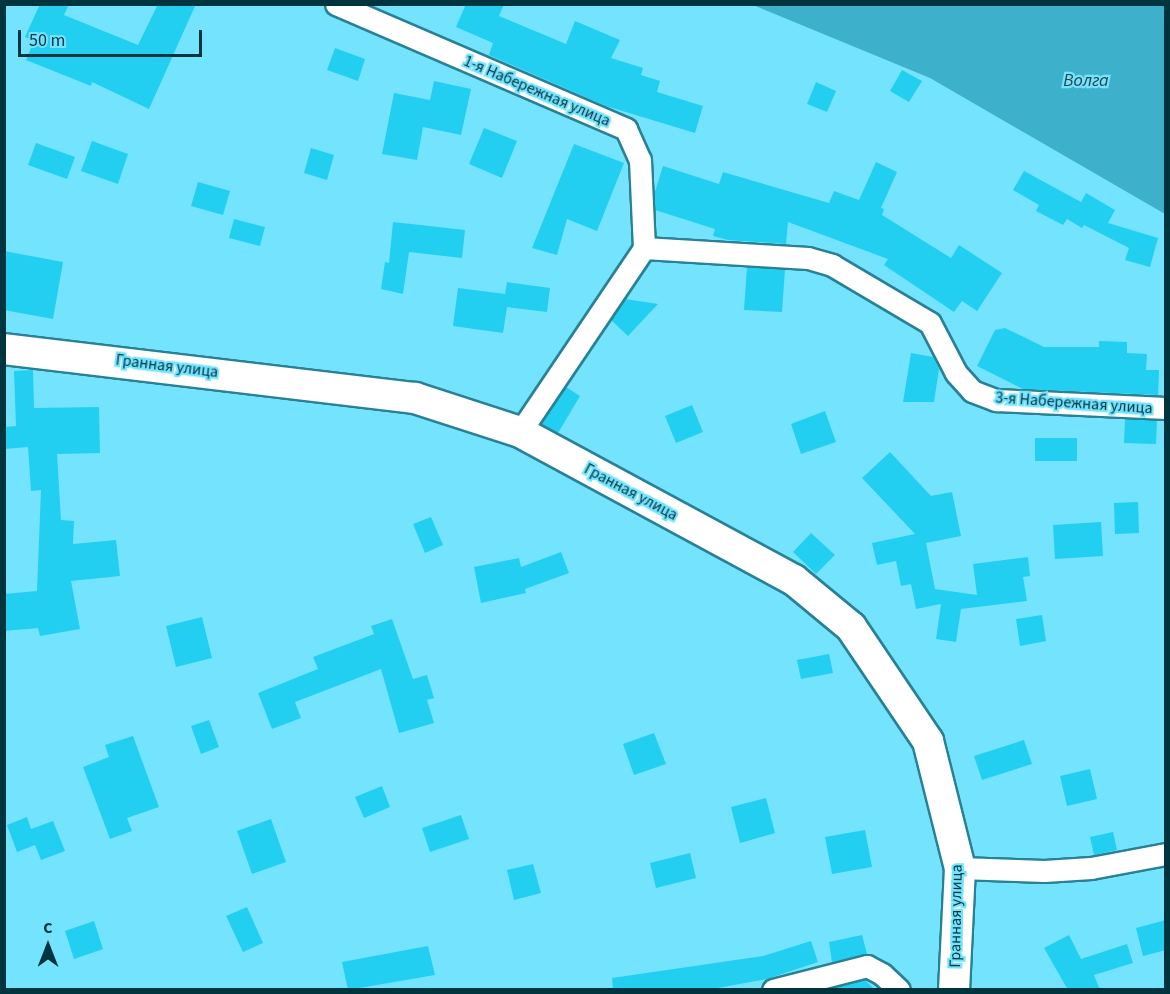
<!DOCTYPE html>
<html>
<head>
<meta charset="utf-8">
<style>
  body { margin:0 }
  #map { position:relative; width:1170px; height:994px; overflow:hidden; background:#74e3fe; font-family:"Source Sans 3",sans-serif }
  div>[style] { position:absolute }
  .water>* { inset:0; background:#3db1cb }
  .building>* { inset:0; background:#22cff0 }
  .roads { filter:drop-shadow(2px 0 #288195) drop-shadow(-2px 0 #288195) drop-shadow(0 2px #288195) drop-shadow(0 -2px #288195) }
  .street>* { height:21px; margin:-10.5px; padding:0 10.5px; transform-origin:10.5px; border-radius:10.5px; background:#fff }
  .secondary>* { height:30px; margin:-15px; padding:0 15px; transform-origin:15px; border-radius:15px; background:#fff }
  span { translate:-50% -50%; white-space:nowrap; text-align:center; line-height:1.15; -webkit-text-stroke:4.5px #74e3fe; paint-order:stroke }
  .street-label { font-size:16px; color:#00343f }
  .water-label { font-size:18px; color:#284148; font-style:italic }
  .frame { position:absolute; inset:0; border:6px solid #00343f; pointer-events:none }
  .north { position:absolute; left:18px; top:916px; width:60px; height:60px; -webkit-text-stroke:4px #74e3fe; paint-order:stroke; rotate:0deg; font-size:16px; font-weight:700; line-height:24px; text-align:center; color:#00343f }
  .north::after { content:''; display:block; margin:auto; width:21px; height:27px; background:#00343f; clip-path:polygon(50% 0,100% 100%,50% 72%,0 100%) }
  .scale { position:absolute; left:18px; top:30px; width:184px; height:27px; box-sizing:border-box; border:3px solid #00343f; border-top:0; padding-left:8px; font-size:18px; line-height:21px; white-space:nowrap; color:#00343f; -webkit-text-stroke:4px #74e3fe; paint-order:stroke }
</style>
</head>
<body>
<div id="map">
  <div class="water">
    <div style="clip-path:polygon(753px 5px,1165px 5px,1165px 214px,930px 78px)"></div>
  </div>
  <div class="building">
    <div style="clip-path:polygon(40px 4px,69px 4px,64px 15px,138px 45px,158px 4px,196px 4px,149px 109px,92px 82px,91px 86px,26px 60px,34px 41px,25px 37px)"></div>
    <div style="clip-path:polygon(466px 4px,504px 4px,499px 16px,566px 44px,575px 21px,620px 40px,611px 58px,643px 68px,641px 75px,660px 81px,657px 92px,703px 106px,695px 133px,606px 106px,489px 55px,493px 43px,456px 27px)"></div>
    <div style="clip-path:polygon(335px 48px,365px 59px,358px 81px,327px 70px)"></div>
    <div style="clip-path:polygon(902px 70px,922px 81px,909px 102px,890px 91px)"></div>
    <div style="clip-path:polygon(434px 81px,471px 89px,461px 135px,423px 127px,417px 160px,382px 154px,394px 93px,430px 100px)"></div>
    <div style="clip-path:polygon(816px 82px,836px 91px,827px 112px,807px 104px)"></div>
    <div style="clip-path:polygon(484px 128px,517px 141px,502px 178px,469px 164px)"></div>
    <div style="clip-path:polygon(92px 141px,128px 154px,118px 184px,81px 171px)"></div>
    <div style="clip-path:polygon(36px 143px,75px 157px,67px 179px,28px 165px)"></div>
    <div style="clip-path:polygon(574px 144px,624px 163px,597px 231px,567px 219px,557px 255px,532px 248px)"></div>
    <div style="clip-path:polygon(311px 148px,334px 155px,327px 180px,304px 173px)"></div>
    <div style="clip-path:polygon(876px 162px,897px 172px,881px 208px,884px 209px,882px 215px,951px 258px,959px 245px,1002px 273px,977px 311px,962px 301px,954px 312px,884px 265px,888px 259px,788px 222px,786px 244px,728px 240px,713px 236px,715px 229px,655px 210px,654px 195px,663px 166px,719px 184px,723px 172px,829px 203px,834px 191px,859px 200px)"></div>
    <div style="clip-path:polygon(1024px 171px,1081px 202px,1086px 193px,1115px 210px,1108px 223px,1158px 238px,1150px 267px,1125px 260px,1129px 248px,1084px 225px,1082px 228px,1067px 219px,1063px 225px,1036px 211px,1039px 205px,1013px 190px)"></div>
    <div style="clip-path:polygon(198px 182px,230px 191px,223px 215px,191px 206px)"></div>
    <div style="clip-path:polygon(234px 219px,265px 227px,260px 246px,229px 238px)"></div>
    <div style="clip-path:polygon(393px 222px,465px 230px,462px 258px,409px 252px,403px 294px,381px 289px,385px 262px,389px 263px)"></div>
    <div style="clip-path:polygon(4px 251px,63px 262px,53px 319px,4px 310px)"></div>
    <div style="clip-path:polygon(747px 267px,785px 269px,782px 312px,744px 310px)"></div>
    <div style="clip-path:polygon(507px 282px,550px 288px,547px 312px,507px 307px,503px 333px,453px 326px,458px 288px,505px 294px)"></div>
    <div style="clip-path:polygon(625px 299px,658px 304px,628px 336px,611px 320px)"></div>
    <div style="clip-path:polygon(1005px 328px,1044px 347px,1099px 347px,1099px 341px,1127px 342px,1127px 353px,1147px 354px,1146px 370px,1159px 370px,1158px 395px,1023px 389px,977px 366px,995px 330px)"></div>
    <div style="clip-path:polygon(911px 353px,933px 357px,939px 369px,934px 402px,903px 402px)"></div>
    <div style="clip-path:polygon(33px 370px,34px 408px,99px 407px,100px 453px,57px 454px,61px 520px,74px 521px,73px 544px,116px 540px,120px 576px,71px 581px,80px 629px,40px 636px,38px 628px,4px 631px,4px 594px,37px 591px,41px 490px,31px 491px,28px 447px,4px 449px,4px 427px,16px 426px,14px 371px)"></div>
    <div style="clip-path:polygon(566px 387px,580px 396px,558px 433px,541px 424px)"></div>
    <div style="clip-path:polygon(692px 405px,703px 432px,676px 443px,665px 416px)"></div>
    <div style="clip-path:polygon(825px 411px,836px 442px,801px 454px,791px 424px)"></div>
    <div style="clip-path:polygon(1125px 419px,1157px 420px,1156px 444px,1124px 443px)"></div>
    <div style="clip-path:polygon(1035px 438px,1077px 438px,1077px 461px,1035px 461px)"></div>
    <div style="clip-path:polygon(890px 452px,931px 496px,952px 492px,961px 536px,926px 543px,935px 589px,977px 595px,973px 564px,1028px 557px,1030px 576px,1023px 577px,1027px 601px,961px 609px,956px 642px,936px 639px,941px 604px,916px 609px,911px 584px,901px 586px,896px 561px,877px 565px,872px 543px,915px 534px,862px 478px)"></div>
    <div style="clip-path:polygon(1138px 502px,1139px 533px,1115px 534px,1114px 503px)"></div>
    <div style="clip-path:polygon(431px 517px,443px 545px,425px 553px,413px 524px)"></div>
    <div style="clip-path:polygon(1101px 522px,1103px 556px,1055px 559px,1053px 525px)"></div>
    <div style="clip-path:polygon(811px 533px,835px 555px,816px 574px,793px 552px)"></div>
    <div style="clip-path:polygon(561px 552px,569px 573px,525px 589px,526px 593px,481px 603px,474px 567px,519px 558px,521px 567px)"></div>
    <div style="clip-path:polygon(1042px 615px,1046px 641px,1020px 646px,1016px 619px)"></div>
    <div style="clip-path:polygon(202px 617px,212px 658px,176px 667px,166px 626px)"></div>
    <div style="clip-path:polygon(392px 619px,413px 679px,427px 675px,434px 698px,427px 700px,434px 723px,399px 733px,381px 669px,295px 702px,301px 718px,272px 729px,258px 693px,318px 669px,313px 657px,374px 634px,371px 626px)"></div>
    <div style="clip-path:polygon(829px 654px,833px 673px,801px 679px,797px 660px)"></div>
    <div style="clip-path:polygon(209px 720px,219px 747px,201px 754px,191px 726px)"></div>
    <div style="clip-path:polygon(654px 733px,666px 764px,634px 775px,623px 744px)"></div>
    <div style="clip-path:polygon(133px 736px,159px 807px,127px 818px,132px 831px,110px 839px,83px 767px,109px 757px,105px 745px)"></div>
    <div style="clip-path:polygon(1024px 740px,1032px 764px,982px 780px,974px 756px)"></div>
    <div style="clip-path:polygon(1090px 769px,1097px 799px,1067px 806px,1060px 776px)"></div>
    <div style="clip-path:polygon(382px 786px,390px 807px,364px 818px,355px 797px)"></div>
    <div style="clip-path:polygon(766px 798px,775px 833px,740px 843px,731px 807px)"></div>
    <div style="clip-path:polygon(461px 815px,469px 839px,430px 852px,422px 828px)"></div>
    <div style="clip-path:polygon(27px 817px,31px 829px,53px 821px,65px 851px,41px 860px,35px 845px,17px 852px,7px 825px)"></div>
    <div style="clip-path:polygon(271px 819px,286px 862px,252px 874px,237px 831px)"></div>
    <div style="clip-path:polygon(865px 830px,872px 867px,832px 874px,825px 837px)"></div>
    <div style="clip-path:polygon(1113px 832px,1117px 850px,1094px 855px,1090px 837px)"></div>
    <div style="clip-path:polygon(690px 853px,696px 878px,656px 888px,650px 863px)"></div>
    <div style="clip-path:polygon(533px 864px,541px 893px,514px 900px,507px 870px)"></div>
    <div style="clip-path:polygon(247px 907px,263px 943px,243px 952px,226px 916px)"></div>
    <div style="clip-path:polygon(1166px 920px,1166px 950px,1143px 956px,1136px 928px)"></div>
    <div style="clip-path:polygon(94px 921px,103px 949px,74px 959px,65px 931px)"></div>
    <div style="clip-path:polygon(862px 935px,867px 954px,832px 962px,829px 942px)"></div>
    <div style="clip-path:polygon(1069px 935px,1081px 959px,1127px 944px,1133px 963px,1094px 975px,1100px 990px,1068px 990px,1044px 948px)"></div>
    <div style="clip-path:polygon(811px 941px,818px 962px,767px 979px,707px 990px,613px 990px,612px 978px,763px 956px)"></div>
    <div style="clip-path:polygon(428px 946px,435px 975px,348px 990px,342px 962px)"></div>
    <div style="clip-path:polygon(865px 980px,875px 990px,835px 990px,835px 987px)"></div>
  </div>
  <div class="roads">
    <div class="street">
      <div style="left:336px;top:4px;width:316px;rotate:23.3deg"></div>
      <div style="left:626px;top:129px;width:34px;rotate:66deg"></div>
      <div style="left:640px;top:160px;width:88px;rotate:87.4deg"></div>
      <div style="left:644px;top:248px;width:164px;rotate:3.5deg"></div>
      <div style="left:808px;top:258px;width:25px;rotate:16deg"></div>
      <div style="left:832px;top:265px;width:114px;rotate:30.6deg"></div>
      <div style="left:930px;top:323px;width:56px;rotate:62.5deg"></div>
      <div style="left:956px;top:373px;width:24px;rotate:48deg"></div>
      <div style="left:972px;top:391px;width:26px;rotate:21deg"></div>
      <div style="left:996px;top:400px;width:170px;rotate:2.7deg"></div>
      <div style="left:520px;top:432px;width:222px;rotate:-56deg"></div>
      <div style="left:960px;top:868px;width:84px;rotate:2deg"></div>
      <div style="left:1044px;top:871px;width:47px;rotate:-3.7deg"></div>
      <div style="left:1091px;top:868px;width:76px;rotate:-10.6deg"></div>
      <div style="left:773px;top:990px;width:97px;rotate:-14.3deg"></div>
      <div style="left:867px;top:966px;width:17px;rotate:28deg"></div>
      <div style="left:882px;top:974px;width:23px;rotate:43deg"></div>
    </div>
    <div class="secondary">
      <div style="left:4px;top:349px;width:414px;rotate:6.8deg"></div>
      <div style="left:415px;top:398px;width:110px;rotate:17.9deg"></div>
      <div style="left:520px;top:432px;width:311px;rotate:28.4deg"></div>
      <div style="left:794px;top:580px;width:74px;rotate:39.5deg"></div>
      <div style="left:851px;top:627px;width:138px;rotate:56deg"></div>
      <div style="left:928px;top:741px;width:131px;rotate:75.9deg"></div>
      <div style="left:960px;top:868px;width:122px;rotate:92.8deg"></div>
    </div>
  </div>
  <div class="street-label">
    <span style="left:537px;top:91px;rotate:23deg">1-я Набережная улица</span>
    <span style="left:167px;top:366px;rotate:7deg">Гранная улица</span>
    <span style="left:1074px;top:403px;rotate:4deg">3-я Набережная улица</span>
    <span style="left:631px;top:492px;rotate:28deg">Гранная улица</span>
    <span style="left:956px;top:916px;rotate:-89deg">Гранная улица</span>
  </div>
  <div class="water-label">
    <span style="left:1086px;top:81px">Волга</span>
  </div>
  <div class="frame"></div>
  <div class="north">С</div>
  <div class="scale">50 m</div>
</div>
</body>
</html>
